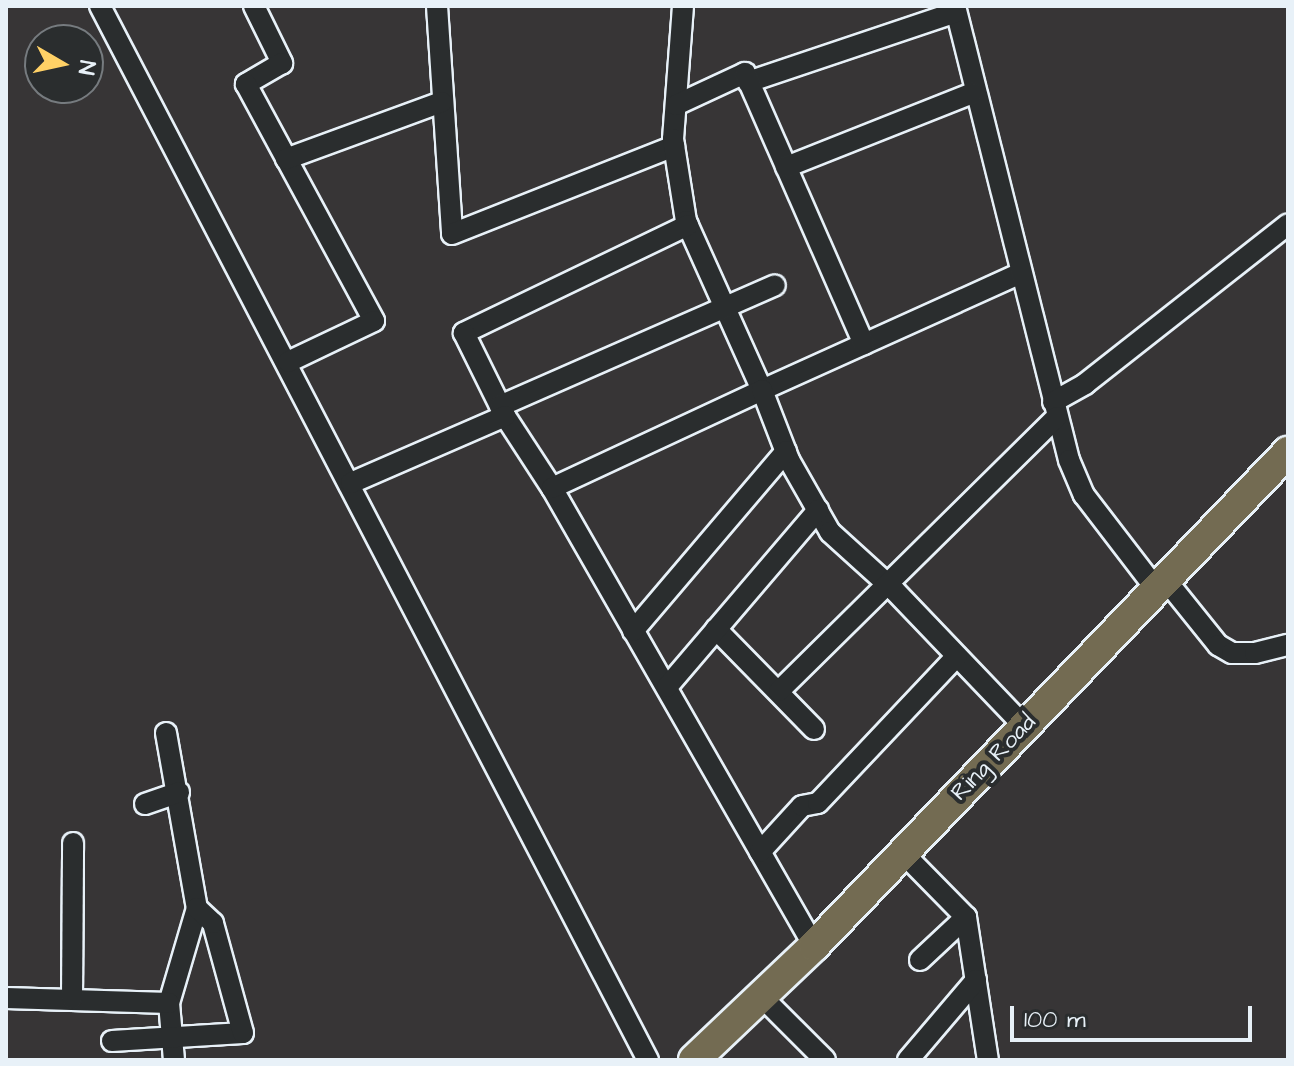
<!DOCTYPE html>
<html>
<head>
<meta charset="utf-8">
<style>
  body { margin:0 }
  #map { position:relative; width:1294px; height:1066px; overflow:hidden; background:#373536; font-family:"Architects Daughter",sans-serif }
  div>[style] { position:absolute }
  .roads { filter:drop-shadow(2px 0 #e8f1f8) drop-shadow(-2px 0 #e8f1f8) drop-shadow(0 2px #e8f1f8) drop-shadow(0 -2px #e8f1f8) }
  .minor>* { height:20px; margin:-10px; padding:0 10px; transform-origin:10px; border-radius:10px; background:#2a2d2e }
  .highway>* { height:30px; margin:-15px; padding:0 15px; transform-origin:15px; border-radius:15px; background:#736b52 }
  span { translate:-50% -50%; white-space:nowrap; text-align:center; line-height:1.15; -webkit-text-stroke:8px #2a2d2e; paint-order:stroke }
  .street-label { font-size:24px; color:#e8f1f8 }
  .frame { position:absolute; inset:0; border:8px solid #e8f1f8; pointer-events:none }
  .north { position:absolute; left:24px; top:24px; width:80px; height:80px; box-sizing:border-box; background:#2a2d2e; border:2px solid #767b7f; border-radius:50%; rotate:99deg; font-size:22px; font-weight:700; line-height:32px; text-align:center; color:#e8f1f8 }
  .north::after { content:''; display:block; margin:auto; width:28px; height:36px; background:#ffd166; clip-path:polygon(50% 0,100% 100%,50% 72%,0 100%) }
  .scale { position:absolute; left:1010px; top:1006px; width:242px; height:36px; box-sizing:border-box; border:4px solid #e8f1f8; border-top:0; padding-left:10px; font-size:24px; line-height:28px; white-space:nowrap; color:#e8f1f8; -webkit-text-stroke:6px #2a2d2e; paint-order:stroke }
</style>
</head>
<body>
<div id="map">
  <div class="roads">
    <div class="minor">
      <div style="left:100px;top:6px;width:1188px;rotate:62.53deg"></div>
      <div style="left:254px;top:6px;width:64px;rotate:63.8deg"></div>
      <div style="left:282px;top:63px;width:42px;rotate:149.7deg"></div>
      <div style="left:246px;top:84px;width:269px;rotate:61.6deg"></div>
      <div style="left:374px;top:321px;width:95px;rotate:154.5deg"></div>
      <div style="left:437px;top:6px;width:228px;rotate:86.2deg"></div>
      <div style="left:452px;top:234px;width:239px;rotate:-21.6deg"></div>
      <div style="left:683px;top:6px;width:133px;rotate:94.3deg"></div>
      <div style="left:673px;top:139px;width:83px;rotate:81deg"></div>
      <div style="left:686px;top:221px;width:185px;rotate:65.8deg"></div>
      <div style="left:762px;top:390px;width:282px;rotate:-24.3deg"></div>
      <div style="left:955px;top:6px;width:468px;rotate:75.9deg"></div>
      <div style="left:1069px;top:460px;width:38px;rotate:67deg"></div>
      <div style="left:1084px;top:495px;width:118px;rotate:52.5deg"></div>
      <div style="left:748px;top:82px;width:219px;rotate:-18.6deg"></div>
      <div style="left:676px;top:105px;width:76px;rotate:-24.9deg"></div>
      <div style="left:745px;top:73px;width:296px;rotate:66.3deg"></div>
      <div style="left:286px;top:159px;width:166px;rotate:-20.1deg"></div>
      <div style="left:786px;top:167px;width:201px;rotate:-21.6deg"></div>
      <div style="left:688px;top:225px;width:249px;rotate:154.3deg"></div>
      <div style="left:464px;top:333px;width:93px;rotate:63.7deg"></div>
      <div style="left:505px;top:416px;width:86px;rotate:56.9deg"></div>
      <div style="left:552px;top:488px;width:528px;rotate:60.23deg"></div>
      <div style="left:1053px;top:402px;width:37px;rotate:-29deg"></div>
      <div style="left:1085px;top:384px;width:258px;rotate:-38.2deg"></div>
      <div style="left:500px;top:406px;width:300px;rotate:-23.7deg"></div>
      <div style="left:351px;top:483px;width:168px;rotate:-23.5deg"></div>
      <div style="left:552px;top:488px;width:232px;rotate:-25deg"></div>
      <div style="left:762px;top:390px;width:75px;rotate:68.9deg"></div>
      <div style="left:789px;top:460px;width:83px;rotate:60.3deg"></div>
      <div style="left:830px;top:532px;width:88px;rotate:42.2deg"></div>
      <div style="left:895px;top:591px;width:187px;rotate:46.3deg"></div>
      <div style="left:1165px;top:579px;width:85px;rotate:51.2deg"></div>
      <div style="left:1218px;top:645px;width:16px;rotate:30deg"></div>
      <div style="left:1232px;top:653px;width:23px"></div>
      <div style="left:1255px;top:653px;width:34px;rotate:-14deg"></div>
      <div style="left:716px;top:629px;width:140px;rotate:45.6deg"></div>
      <div style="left:633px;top:631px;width:236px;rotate:-49.6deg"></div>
      <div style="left:667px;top:687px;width:233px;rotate:-49.5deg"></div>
      <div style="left:779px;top:691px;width:390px;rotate:-44.6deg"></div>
      <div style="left:166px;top:733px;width:178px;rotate:80deg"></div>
      <div style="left:197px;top:908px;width:99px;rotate:106.4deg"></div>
      <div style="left:169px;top:1003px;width:57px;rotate:85deg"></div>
      <div style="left:145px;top:804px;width:36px;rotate:-19deg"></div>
      <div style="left:760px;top:852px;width:62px;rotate:-47.6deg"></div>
      <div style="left:802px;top:806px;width:16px;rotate:-11deg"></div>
      <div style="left:818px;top:803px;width:202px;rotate:-46.6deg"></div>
      <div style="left:903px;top:853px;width:90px;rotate:45.5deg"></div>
      <div style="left:966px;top:917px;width:145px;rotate:81.3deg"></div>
      <div style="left:920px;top:960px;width:63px;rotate:-43.1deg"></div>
      <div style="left:762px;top:997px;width:89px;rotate:45deg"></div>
      <div style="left:6px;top:998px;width:163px;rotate:1.8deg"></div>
      <div style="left:72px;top:999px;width:156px;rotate:-89.6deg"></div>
      <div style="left:112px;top:1041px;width:131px;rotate:-3.5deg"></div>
      <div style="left:243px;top:1033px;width:114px;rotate:-105.3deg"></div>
      <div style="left:213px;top:923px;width:22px;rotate:-137deg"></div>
      <div style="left:908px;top:1060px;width:105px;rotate:-49.6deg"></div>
    </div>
    <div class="highway">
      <div style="left:694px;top:1060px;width:166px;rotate:-43.5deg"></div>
      <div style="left:814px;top:946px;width:685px;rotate:-46.18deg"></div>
    </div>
  </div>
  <div class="street-label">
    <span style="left:994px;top:758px;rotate:-46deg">Ring Road</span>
  </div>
  <div class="frame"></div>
  <div class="north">N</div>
  <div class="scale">100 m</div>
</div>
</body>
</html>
